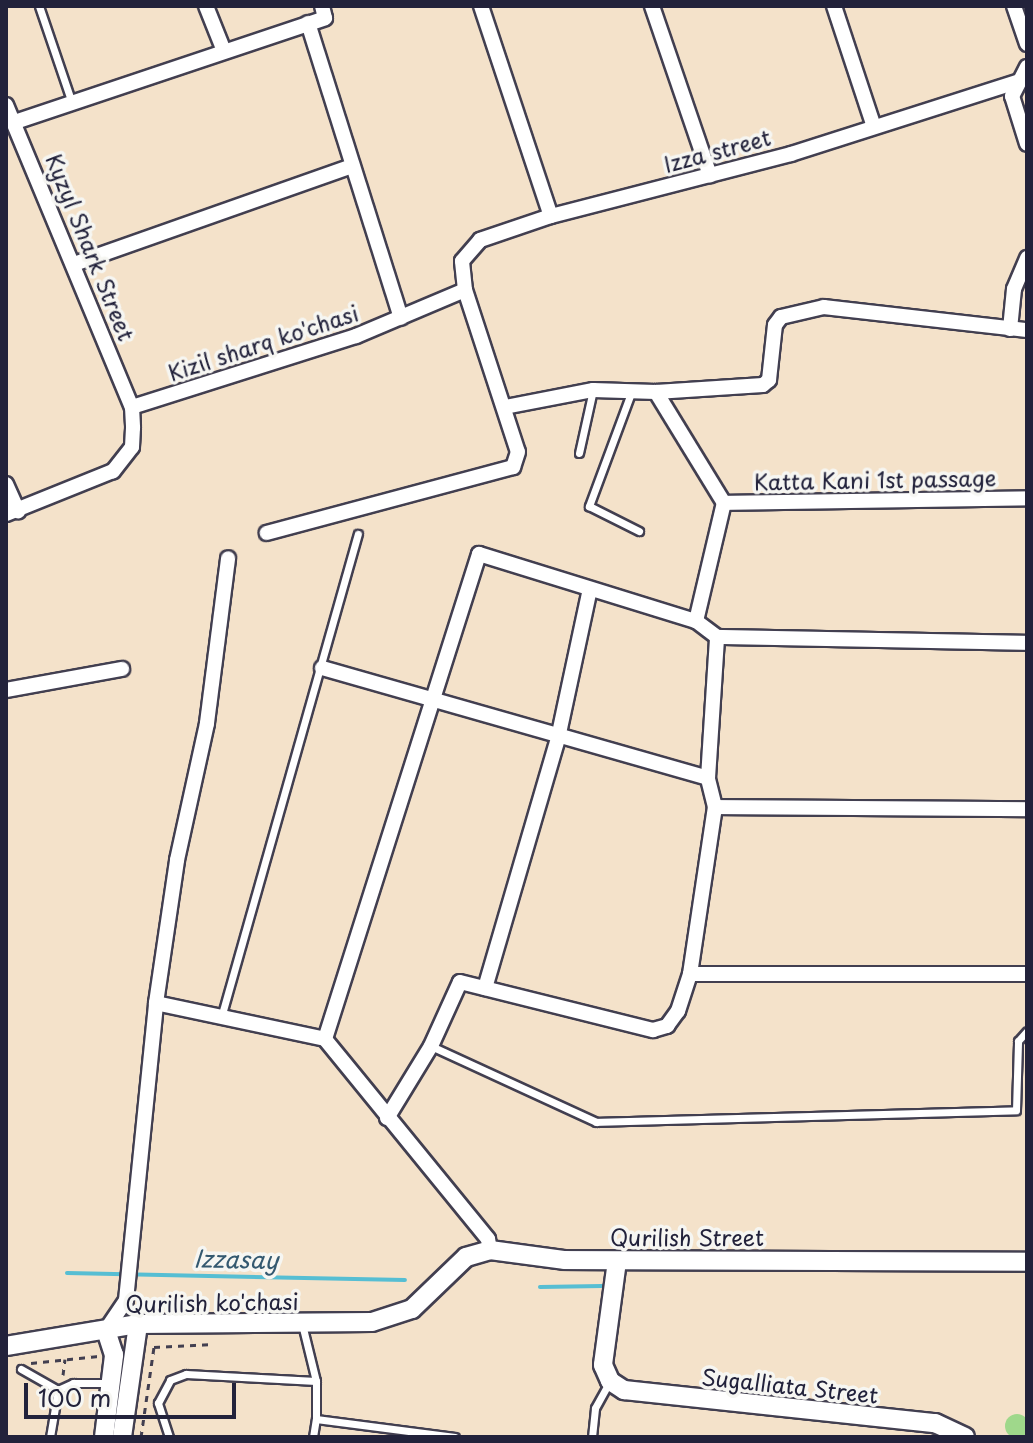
<!DOCTYPE html>
<html>
<head>
<meta charset="utf-8">
<style>
  body { margin:0 }
  #map { position:relative; width:1033px; height:1443px; overflow:hidden; background:#f4e2ca; font-family:"Playpen Sans",sans-serif }
  div>[style] { position:absolute }
  .green>* { inset:0; background:#9fd88b }
  .round { border-radius:50% }
  .stream>* { height:4px; margin:-2px; padding:0 2px; transform-origin:2px; border-radius:2px; background:#56bed3 }
  .path>* { height:3px; margin-top:-1.5px; transform-origin:0; background:repeating-linear-gradient(90deg,#423f50 0 6px,transparent 0 12px) }
  .roads { filter:drop-shadow(2px 0 #423f50) drop-shadow(-2px 0 #423f50) drop-shadow(0 2px #423f50) drop-shadow(0 -2px #423f50) }
  .service>* { height:7px; margin:-3.5px; padding:0 3.5px; transform-origin:3.5px; border-radius:3.5px; background:#fff }
  .minor>* { height:14px; margin:-7px; padding:0 7px; transform-origin:7px; border-radius:7px; background:#fff }
  .tertiary>* { height:18px; margin:-9px; padding:0 9px; transform-origin:9px; border-radius:9px; background:#fff }
  span { translate:-50% -50%; white-space:nowrap; text-align:center; line-height:1.15; -webkit-text-stroke:7px #f6f6f2; paint-order:stroke }
  .street-label { font-size:22px; color:#22223b }
  .water-label { font-size:24px; color:#345970; font-style:italic }
  .frame { position:absolute; inset:0; border:8px solid #22223b; pointer-events:none }
  .scale { position:absolute; left:24px; top:1383px; width:212px; height:36px; box-sizing:border-box; border:4px solid #22223b; border-top:0; padding-left:10px; font-size:24px; line-height:28px; white-space:nowrap; color:#22223b; -webkit-text-stroke:6px #f6f6f2; paint-order:stroke }
</style>
</head>
<body>
<div id="map">
  <div class="green">
    <div class="round" style="left:1005px;top:1414px;width:24px;height:24px"></div>
  </div>
  <div class="stream">
    <div style="left:67px;top:1273px;width:338px;rotate:1.2deg"></div>
    <div style="left:540px;top:1287px;width:62px;rotate:-0.9deg"></div>
  </div>
  <div class="path">
    <div style="left:31px;top:1363px;width:68px;rotate:-5.9deg"></div>
    <div style="left:63px;top:1375px;width:16px;rotate:-83deg"></div>
    <div style="left:141px;top:1437px;width:91px;rotate:-81.8deg"></div>
    <div style="left:154px;top:1347px;width:60px;rotate:-2.9deg"></div>
  </div>
  <div class="roads">
    <div class="service">
      <div style="left:39px;top:6px;width:102px;rotate:71.2deg"></div>
      <div style="left:631px;top:393px;width:121px;rotate:110.4deg"></div>
      <div style="left:589px;top:506px;width:56px;rotate:26.6deg"></div>
      <div style="left:579px;top:453px;width:65px;rotate:-77.5deg"></div>
      <div style="left:222px;top:1014px;width:499px;rotate:-74.2deg"></div>
      <div style="left:431px;top:1046px;width:182px;rotate:24.7deg"></div>
      <div style="left:596px;top:1122px;width:420px;rotate:-1.6deg"></div>
      <div style="left:1016px;top:1110px;width:69px;rotate:-88.3deg"></div>
      <div style="left:1018px;top:1041px;width:13px;rotate:-48deg"></div>
      <div style="left:302px;top:1324px;width:59px;rotate:76.2deg"></div>
      <div style="left:316px;top:1381px;width:38px;rotate:90deg"></div>
      <div style="left:21px;top:1369px;width:43px;rotate:29.6deg"></div>
      <div style="left:50px;top:1437px;width:48px;rotate:-80.3deg"></div>
      <div style="left:58px;top:1390px;width:17px;rotate:-25deg"></div>
      <div style="left:73px;top:1383px;width:36px"></div>
      <div style="left:169px;top:1437px;width:36px;rotate:-108deg"></div>
      <div style="left:158px;top:1403px;width:26px;rotate:-62deg"></div>
      <div style="left:170px;top:1380px;width:17px;rotate:-21deg"></div>
      <div style="left:186px;top:1374px;width:130px;rotate:3.1deg"></div>
      <div style="left:313px;top:1437px;width:18px;rotate:-81deg"></div>
      <div style="left:316px;top:1419px;width:140px;rotate:7.4deg"></div>
      <div style="left:592px;top:1437px;width:29px;rotate:-84deg"></div>
      <div style="left:595px;top:1408px;width:29px;rotate:-61deg"></div>
    </div>
    <div class="minor">
      <div style="left:206px;top:6px;width:48px;rotate:68.2deg"></div>
      <div style="left:481px;top:6px;width:221px;rotate:71.6deg"></div>
      <div style="left:652px;top:6px;width:179px;rotate:71.1deg"></div>
      <div style="left:834px;top:6px;width:124px;rotate:71.7deg"></div>
      <div style="left:1014px;top:6px;width:40px;rotate:71.1deg"></div>
      <div style="left:308px;top:23px;width:309px;rotate:72.5deg"></div>
      <div style="left:1027px;top:67px;width:33px;rotate:117deg"></div>
      <div style="left:1012px;top:96px;width:50px;rotate:72.6deg"></div>
      <div style="left:6px;top:105px;width:327px;rotate:67.4deg"></div>
      <div style="left:132px;top:407px;width:21px;rotate:87deg"></div>
      <div style="left:133px;top:428px;width:19px;rotate:93deg"></div>
      <div style="left:132px;top:447px;width:31px;rotate:128deg"></div>
      <div style="left:113px;top:471px;width:115px;rotate:158.1deg"></div>
      <div style="left:15px;top:122px;width:327px;rotate:-18.5deg"></div>
      <div style="left:325px;top:18px;width:12px;rotate:-104deg"></div>
      <div style="left:74px;top:264px;width:295px;rotate:-19.4deg"></div>
      <div style="left:465px;top:290px;width:29px;rotate:-96deg"></div>
      <div style="left:462px;top:261px;width:28px;rotate:-49deg"></div>
      <div style="left:480px;top:240px;width:75px;rotate:-18.7deg"></div>
      <div style="left:551px;top:216px;width:248px;rotate:-14.5deg"></div>
      <div style="left:791px;top:154px;width:240px;rotate:-17.7deg"></div>
      <div style="left:1010px;top:329px;width:40px;rotate:-84.3deg"></div>
      <div style="left:1014px;top:289px;width:34px;rotate:-67deg"></div>
      <div style="left:656px;top:392px;width:107px;rotate:-3.7deg"></div>
      <div style="left:763px;top:385px;width:8px;rotate:-40deg"></div>
      <div style="left:769px;top:380px;width:55px;rotate:-83.8deg"></div>
      <div style="left:775px;top:325px;width:10px;rotate:-53deg"></div>
      <div style="left:781px;top:317px;width:44px;rotate:-13.1deg"></div>
      <div style="left:824px;top:307px;width:204px;rotate:6.5deg"></div>
      <div style="left:132px;top:407px;width:235px;rotate:-17.6deg"></div>
      <div style="left:356px;top:336px;width:118px;rotate:-22.9deg"></div>
      <div style="left:465px;top:290px;width:170px;rotate:71.9deg"></div>
      <div style="left:518px;top:452px;width:16px;rotate:108deg"></div>
      <div style="left:513px;top:467px;width:255px;rotate:165deg"></div>
      <div style="left:505px;top:407px;width:90px;rotate:-10.9deg"></div>
      <div style="left:593px;top:390px;width:63px;rotate:1.8deg"></div>
      <div style="left:656px;top:392px;width:130px;rotate:58.5deg"></div>
      <div style="left:6px;top:484px;width:30px;rotate:66deg"></div>
      <div style="left:724px;top:503px;width:303px;rotate:-0.9deg"></div>
      <div style="left:696px;top:621px;width:121px;rotate:-76.7deg"></div>
      <div style="left:322px;top:668px;width:401px;rotate:15.9deg"></div>
      <div style="left:6px;top:690px;width:118px;rotate:-10.3deg"></div>
      <div style="left:715px;top:807px;width:312px;rotate:0.4deg"></div>
      <div style="left:690px;top:974px;width:169px;rotate:-81.5deg"></div>
      <div style="left:715px;top:807px;width:30px;rotate:-104deg"></div>
      <div style="left:708px;top:778px;width:141px;rotate:-86.3deg"></div>
      <div style="left:485px;top:988px;width:260px;rotate:-73.7deg"></div>
      <div style="left:558px;top:738px;width:152px;rotate:-77.9deg"></div>
      <div style="left:156px;top:1003px;width:173px;rotate:12deg"></div>
      <div style="left:387px;top:1118px;width:84px;rotate:-58.6deg"></div>
      <div style="left:431px;top:1046px;width:70px;rotate:-65.6deg"></div>
      <div style="left:460px;top:982px;width:199px;rotate:14deg"></div>
      <div style="left:653px;top:1030px;width:15px;rotate:-16deg"></div>
      <div style="left:667px;top:1026px;width:19px;rotate:-54deg"></div>
      <div style="left:678px;top:1011px;width:39px;rotate:-72deg"></div>
      <div style="left:690px;top:974px;width:337px"></div>
      <div style="left:490px;top:1250px;width:11px;rotate:-100deg"></div>
      <div style="left:488px;top:1239px;width:258px;rotate:-129.2deg"></div>
      <div style="left:325px;top:1039px;width:509px;rotate:-72.38deg"></div>
      <div style="left:479px;top:554px;width:227px;rotate:17.2deg"></div>
      <div style="left:696px;top:621px;width:26px;rotate:37deg"></div>
      <div style="left:717px;top:637px;width:310px;rotate:1.1deg"></div>
      <div style="left:106px;top:1330px;width:36px;rotate:-56deg"></div>
      <div style="left:126px;top:1300px;width:299px;rotate:-84.2deg"></div>
      <div style="left:156px;top:1003px;width:145px;rotate:-81.6deg"></div>
      <div style="left:177px;top:860px;width:140px;rotate:-77.6deg"></div>
      <div style="left:207px;top:723px;width:166px;rotate:-82.7deg"></div>
    </div>
    <div class="tertiary">
      <div style="left:617px;top:1261px;width:105px;rotate:97.7deg"></div>
      <div style="left:603px;top:1365px;width:17px;rotate:66deg"></div>
      <div style="left:610px;top:1381px;width:17px;rotate:33deg"></div>
      <div style="left:624px;top:1390px;width:313px;rotate:6.1deg"></div>
      <div style="left:935px;top:1423px;width:33px;rotate:25deg"></div>
      <div style="left:6px;top:1346px;width:134px;rotate:-9.5deg"></div>
      <div style="left:138px;top:1324px;width:234px;rotate:-0.5deg"></div>
      <div style="left:372px;top:1322px;width:42px;rotate:-18deg"></div>
      <div style="left:412px;top:1309px;width:75px;rotate:-43.9deg"></div>
      <div style="left:466px;top:1257px;width:25px;rotate:-16deg"></div>
      <div style="left:490px;top:1250px;width:76px;rotate:7.6deg"></div>
      <div style="left:565px;top:1260px;width:462px;rotate:0.2deg"></div>
      <div style="left:104px;top:1437px;width:83px;rotate:-83deg"></div>
      <div style="left:114px;top:1355px;width:26px;rotate:-108deg"></div>
      <div style="left:122px;top:1437px;width:114px;rotate:-81.9deg"></div>
    </div>
  </div>
  <div class="street-label">
    <span style="left:717px;top:150px;rotate:-15deg">Izza street</span>
    <span style="left:91px;top:247px;rotate:68deg">Kyzyl Shark Street</span>
    <span style="left:263px;top:342px;rotate:-18deg">Kizil sharq ko'chasi</span>
    <span style="left:875px;top:479px;rotate:-1deg">Katta Kani 1st passage</span>
    <span style="left:687px;top:1237px">Qurilish Street</span>
    <span style="left:212px;top:1302px;rotate:-1deg">Qurilish ko'chasi</span>
    <span style="left:790px;top:1385px;rotate:6deg">Sugalliata Street</span>
  </div>
  <div class="water-label">
    <span style="left:236px;top:1259px;rotate:1deg">Izzasay</span>
  </div>
  <div class="frame"></div>
  <div class="scale">100 m</div>
</div>
</body>
</html>
